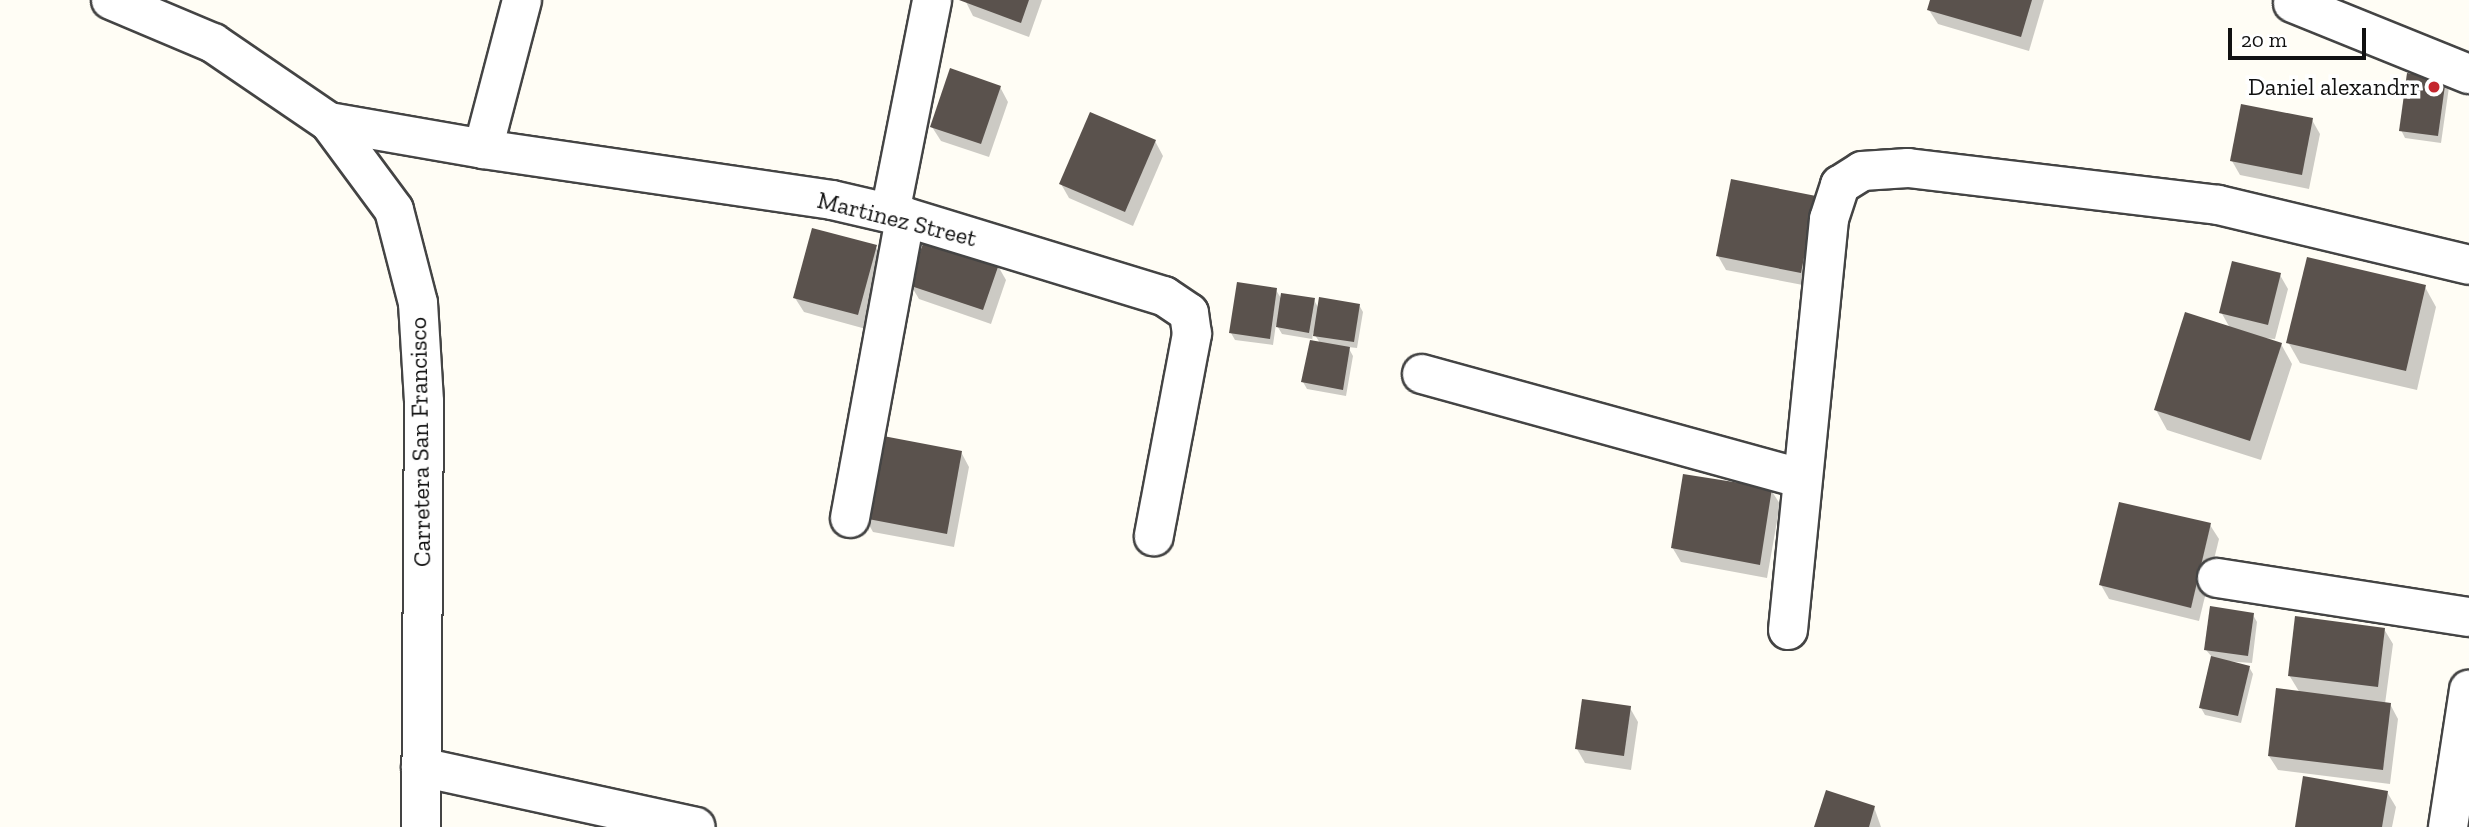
<!DOCTYPE html>
<html>
<head>
<meta charset="utf-8">
<style>
  body { margin:0 }
  #map { position:relative; width:2469px; height:827px; overflow:hidden; background:#fffdf5; font-family:"Zilla Slab",serif }
  div>[style] { position:absolute }
  .shadow>* { inset:0; background:#0003 }
  .building>* { inset:0; background:#5a524d }
  .roads { filter:drop-shadow(2px 0 #444) drop-shadow(-2px 0 #444) drop-shadow(0 2px #444) drop-shadow(0 -2px #444) }
  .minor>* { height:38px; margin:-19px; padding:0 19px; transform-origin:19px; border-radius:19px; background:#fff }
  .dots>* { width:19px; height:19px; translate:-50% -50%; box-sizing:border-box; border:4px solid #fff; border-radius:50% }
  span { translate:-50% -50%; white-space:nowrap; text-align:center; line-height:1.15; -webkit-text-stroke:7px #fff; paint-order:stroke }
  .poi-label { font-size:24px; color:#111 }
  .right { translate:-100% -50%; text-align:right }
  .street-label { font-size:24px; color:#111 }
  .scale { position:absolute; left:2228px; top:28px; width:138px; height:32px; box-sizing:border-box; border:4px solid #111; border-top:0; padding-left:9px; font-size:21px; line-height:24px; white-space:nowrap; color:#111; -webkit-text-stroke:5px #fff; paint-order:stroke }
</style>
</head>
<body>
<div id="map">
  <div class="shadow">
    <div style="clip-path:polygon(965px 0,1042px 0,1029px 37px,973px 16px)"></div>
    <div style="clip-path:polygon(1932px 0,2044px 0,2029px 51px,1938px 24px,1929px 10px)"></div>
    <div style="clip-path:polygon(2445px 80px,2449px 87px,2441px 143px,2405px 138px,2401px 130px)"></div>
    <div style="clip-path:polygon(1000px 87px,1008px 102px,989px 157px,941px 141px,932px 127px)"></div>
    <div style="clip-path:polygon(2312px 120px,2320px 134px,2309px 189px,2240px 175px,2232px 161px)"></div>
    <div style="clip-path:polygon(1155px 141px,1163px 156px,1133px 226px,1069px 198px,1061px 184px)"></div>
    <div style="clip-path:polygon(1815px 197px,1808px 286px,1726px 270px,1718px 256px)"></div>
    <div style="clip-path:polygon(875px 246px,884px 261px,866px 329px,804px 312px,795px 298px)"></div>
    <div style="clip-path:polygon(998px 266px,1006px 280px,991px 324px,919px 299px,910px 284px)"></div>
    <div style="clip-path:polygon(2280px 275px,2288px 289px,2275px 339px,2262px 338px,2281px 344px,2292px 364px,2261px 460px,2167px 430px,2156px 410px,2230px 328px,2221px 312px)"></div>
    <div style="clip-path:polygon(2425px 287px,2436px 307px,2417px 390px,2300px 363px,2288px 342px)"></div>
    <div style="clip-path:polygon(evenodd,1276px 290px,1282px 300px,1314px 300px,1319px 309px,1359px 305px,1363px 312px,1357px 348px,1348px 347px,1353px 356px,1346px 396px,1307px 389px,1303px 382px,1312px 339px,1282px 334px,1276px 324px,1273px 345px,1235px 340px,1231px 333px,1276px 290px,1313px 332px,1320px 343px,1312px 342px,1313px 332px)"></div>
    <div style="clip-path:polygon(961px 452px,969px 467px,954px 547px,873px 532px,865px 518px)"></div>
    <div style="clip-path:polygon(1771px 490px,1780px 504px,1767px 578px,1681px 562px,1672px 547px)"></div>
    <div style="clip-path:polygon(2210px 525px,2219px 539px,2199px 621px,2109px 599px,2101px 585px)"></div>
    <div style="clip-path:polygon(2253px 615px,2257px 622px,2252px 663px,2224px 661px,2249px 667px,2253px 674px,2241px 723px,2205px 715px,2201px 708px,2212px 657px,2206px 650px)"></div>
    <div style="clip-path:polygon(2384px 629px,2393px 644px,2385px 704px,2390px 704px,2398px 719px,2390px 784px,2278px 770px,2269px 756px,2300px 693px,2289px 675px)"></div>
    <div style="clip-path:polygon(1630px 708px,1638px 722px,1631px 770px,1585px 763px,1577px 749px)"></div>
    <div style="clip-path:polygon(2387px 792px,2396px 807px,2392px 827px,2296px 827px)"></div>
    <div style="clip-path:polygon(1874px 807px,1881px 827px,1816px 827px)"></div>
  </div>
  <div class="building">
    <div style="clip-path:polygon(959px 0,1029px 0,1021px 23px)"></div>
    <div style="clip-path:polygon(1930px 0,2032px 0,2021px 37px,1927px 10px)"></div>
    <div style="clip-path:polygon(950px 68px,1001px 86px,981px 144px,930px 127px)"></div>
    <div style="clip-path:polygon(2407px 73px,2446px 78px,2438px 136px,2399px 131px)"></div>
    <div style="clip-path:polygon(2241px 104px,2313px 118px,2302px 175px,2230px 161px)"></div>
    <div style="clip-path:polygon(1090px 112px,1156px 140px,1125px 212px,1059px 184px)"></div>
    <div style="clip-path:polygon(1731px 179px,1816px 196px,1801px 273px,1716px 256px)"></div>
    <div style="clip-path:polygon(812px 228px,877px 245px,858px 315px,793px 298px)"></div>
    <div style="clip-path:polygon(925px 238px,999px 264px,983px 310px,908px 285px)"></div>
    <div style="clip-path:polygon(2307px 257px,2426px 285px,2406px 371px,2286px 343px)"></div>
    <div style="clip-path:polygon(2232px 261px,2281px 273px,2268px 325px,2219px 313px)"></div>
    <div style="clip-path:polygon(1237px 282px,1277px 288px,1270px 339px,1229px 333px)"></div>
    <div style="clip-path:polygon(1281px 293px,1315px 298px,1309px 333px,1276px 327px)"></div>
    <div style="clip-path:polygon(1319px 297px,1360px 304px,1354px 342px,1313px 336px)"></div>
    <div style="clip-path:polygon(2185px 312px,2282px 343px,2250px 441px,2154px 410px)"></div>
    <div style="clip-path:polygon(1310px 340px,1350px 347px,1343px 390px,1301px 382px)"></div>
    <div style="clip-path:polygon(878px 435px,962px 451px,947px 534px,863px 518px)"></div>
    <div style="clip-path:polygon(1683px 474px,1772px 488px,1760px 565px,1671px 548px)"></div>
    <div style="clip-path:polygon(2119px 502px,2211px 523px,2191px 608px,2099px 585px)"></div>
    <div style="clip-path:polygon(2210px 606px,2254px 613px,2248px 656px,2204px 650px)"></div>
    <div style="clip-path:polygon(2295px 616px,2385px 628px,2378px 687px,2288px 676px)"></div>
    <div style="clip-path:polygon(2211px 656px,2250px 666px,2238px 716px,2199px 708px)"></div>
    <div style="clip-path:polygon(2276px 688px,2391px 703px,2383px 770px,2268px 756px)"></div>
    <div style="clip-path:polygon(1582px 699px,1631px 706px,1624px 756px,1575px 749px)"></div>
    <div style="clip-path:polygon(2303px 776px,2388px 791px,2382px 827px,2295px 827px)"></div>
    <div style="clip-path:polygon(1826px 790px,1875px 806px,1869px 827px,1814px 827px)"></div>
  </div>
  <div class="roads">
    <div class="minor">
      <div style="left:111px;top:0;width:111px;rotate:22.9deg"></div>
      <div style="left:213px;top:43px;width:140px;rotate:34.3deg"></div>
      <div style="left:329px;top:122px;width:109px;rotate:53.5deg"></div>
      <div style="left:394px;top:210px;width:96px;rotate:75.5deg"></div>
      <div style="left:418px;top:303px;width:99px;rotate:86.5deg"></div>
      <div style="left:424px;top:402px;width:425px;rotate:90.4deg"></div>
      <div style="left:2293px;top:3px;width:190px;rotate:22deg"></div>
      <div style="left:329px;top:122px;width:156px;rotate:9.9deg"></div>
      <div style="left:483px;top:149px;width:353px;rotate:8.3deg"></div>
      <div style="left:832px;top:200px;width:75px;rotate:13.1deg"></div>
      <div style="left:905px;top:217px;width:271px;rotate:17deg"></div>
      <div style="left:1164px;top:296px;width:30px;rotate:34deg"></div>
      <div style="left:1189px;top:313px;width:21px;rotate:82deg"></div>
      <div style="left:1192px;top:334px;width:206px;rotate:100.7deg"></div>
      <div style="left:483px;top:149px;width:154px;rotate:-75.3deg"></div>
      <div style="left:890px;top:213px;width:217px;rotate:-78.8deg"></div>
      <div style="left:1422px;top:374px;width:394px;rotate:15.4deg"></div>
      <div style="left:850px;top:518px;width:306px;rotate:-79.6deg"></div>
      <div style="left:2217px;top:578px;width:255px;rotate:8.8deg"></div>
      <div style="left:1788px;top:630px;width:413px;rotate:-84.3deg"></div>
      <div style="left:1829px;top:219px;width:36px;rotate:-72deg"></div>
      <div style="left:1840px;top:185px;width:26px;rotate:-32deg"></div>
      <div style="left:1862px;top:171px;width:46px;rotate:-3.7deg"></div>
      <div style="left:1908px;top:168px;width:312px;rotate:6.8deg"></div>
      <div style="left:2218px;top:205px;width:258px;rotate:13.4deg"></div>
      <div style="left:421px;top:767px;width:281px;rotate:12.3deg"></div>
      <div style="left:2448px;top:827px;width:139px;rotate:-81.3deg"></div>
    </div>
  </div>
  <div class="dots">
    <div style="left:2434px;top:87px;background:#c4262e"></div>
  </div>
  <div class="poi-label">
    <span class="right" style="left:2420px;top:87px">Daniel alexandrr</span>
  </div>
  <div class="street-label">
    <span style="left:897px;top:219px;rotate:14deg">Martinez Street</span>
    <span style="left:420px;top:442px;rotate:-91deg">Carretera San Francisco</span>
  </div>
  <div class="scale">20 m</div>
</div>
</body>
</html>
